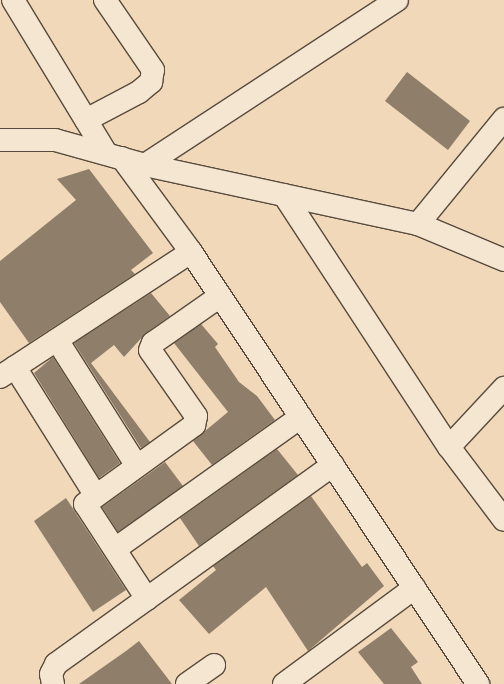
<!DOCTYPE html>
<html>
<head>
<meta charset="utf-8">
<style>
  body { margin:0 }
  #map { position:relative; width:504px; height:684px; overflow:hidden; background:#f0d8b8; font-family:"IM FELL DW Pica",serif }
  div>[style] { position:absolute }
  .building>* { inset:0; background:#8f7e6a }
  .roads { filter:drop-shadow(1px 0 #584b3e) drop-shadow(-1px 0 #584b3e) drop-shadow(0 1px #584b3e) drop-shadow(0 -1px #584b3e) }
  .minor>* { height:22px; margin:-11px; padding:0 11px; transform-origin:11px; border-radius:11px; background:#f5e6d1 }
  span { translate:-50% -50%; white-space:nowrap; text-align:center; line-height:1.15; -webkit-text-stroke:3.5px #f5e6d1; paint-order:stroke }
</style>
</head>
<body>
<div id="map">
  <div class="building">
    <div style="clip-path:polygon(407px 72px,470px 121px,448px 150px,385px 101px)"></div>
    <div style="clip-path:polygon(89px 169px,153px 253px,131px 270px,135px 274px,29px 343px,0 302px,0 261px,76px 200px,57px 179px)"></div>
    <div style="clip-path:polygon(151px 293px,170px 316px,146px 333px,124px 357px,114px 345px,91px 363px,150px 442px,141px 448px,74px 343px)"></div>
    <div style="clip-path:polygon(201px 324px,218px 344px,215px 347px,239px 382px,257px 396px,275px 420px,212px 465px,193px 441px,228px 412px,174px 343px)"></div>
    <div style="clip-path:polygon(53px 357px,120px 463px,99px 478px,34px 373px)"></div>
    <div style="clip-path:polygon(277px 449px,298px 475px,199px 546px,180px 518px)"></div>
    <div style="clip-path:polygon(165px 462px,183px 486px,118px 532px,102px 507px)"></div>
    <div style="clip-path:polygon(311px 496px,362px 567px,367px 563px,384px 586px,308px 651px,266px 587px,209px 634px,179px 600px,216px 570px,213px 566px)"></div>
    <div style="clip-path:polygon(66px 498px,126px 590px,93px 612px,34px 521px)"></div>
    <div style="clip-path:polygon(391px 628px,418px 662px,411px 667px,422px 684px,384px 684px,358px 652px)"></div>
    <div style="clip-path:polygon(139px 641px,172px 684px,79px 684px,126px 651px)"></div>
  </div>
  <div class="roads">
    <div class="minor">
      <div style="left:13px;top:0;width:179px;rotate:58.7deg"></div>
      <div style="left:86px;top:120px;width:60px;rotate:-27.8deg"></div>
      <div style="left:139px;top:92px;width:16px;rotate:-40deg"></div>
      <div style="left:151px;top:82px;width:12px;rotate:-81deg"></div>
      <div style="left:153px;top:70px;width:85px;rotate:-124.4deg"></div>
      <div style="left:0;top:140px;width:55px"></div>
      <div style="left:55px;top:140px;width:93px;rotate:15.5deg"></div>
      <div style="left:145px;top:165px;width:279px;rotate:12.2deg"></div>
      <div style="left:418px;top:224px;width:136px;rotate:-50.7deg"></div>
      <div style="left:122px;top:158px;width:117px;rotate:53.7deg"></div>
      <div style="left:191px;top:252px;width:519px;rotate:56.4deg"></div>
      <div style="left:145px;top:165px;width:301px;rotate:-33.2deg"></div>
      <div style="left:284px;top:195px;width:301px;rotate:56.8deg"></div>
      <div style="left:449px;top:447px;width:91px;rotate:53deg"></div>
      <div style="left:418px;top:224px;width:93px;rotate:22.7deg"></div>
      <div style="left:57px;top:340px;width:149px;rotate:57.6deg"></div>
      <div style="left:15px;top:367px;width:152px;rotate:57.9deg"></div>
      <div style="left:0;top:377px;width:228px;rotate:-33.2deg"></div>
      <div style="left:449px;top:447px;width:81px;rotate:-47deg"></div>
      <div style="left:115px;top:549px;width:228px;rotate:-35.4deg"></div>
      <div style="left:147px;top:599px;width:113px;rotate:-123.1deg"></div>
      <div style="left:85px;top:504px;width:135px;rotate:-35.9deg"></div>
      <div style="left:194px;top:425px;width:9px;rotate:-77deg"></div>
      <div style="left:196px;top:416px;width:80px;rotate:-124.9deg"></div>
      <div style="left:150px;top:350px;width:8px;rotate:-67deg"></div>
      <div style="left:153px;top:343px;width:82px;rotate:-35deg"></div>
      <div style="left:53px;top:684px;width:10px;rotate:-101deg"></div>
      <div style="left:51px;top:674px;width:11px;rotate:-63deg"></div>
      <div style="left:56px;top:664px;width:341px;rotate:-35.7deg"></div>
      <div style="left:187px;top:684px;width:33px;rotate:-35deg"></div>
      <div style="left:284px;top:684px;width:162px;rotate:-36.4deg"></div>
    </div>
  </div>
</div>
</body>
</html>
